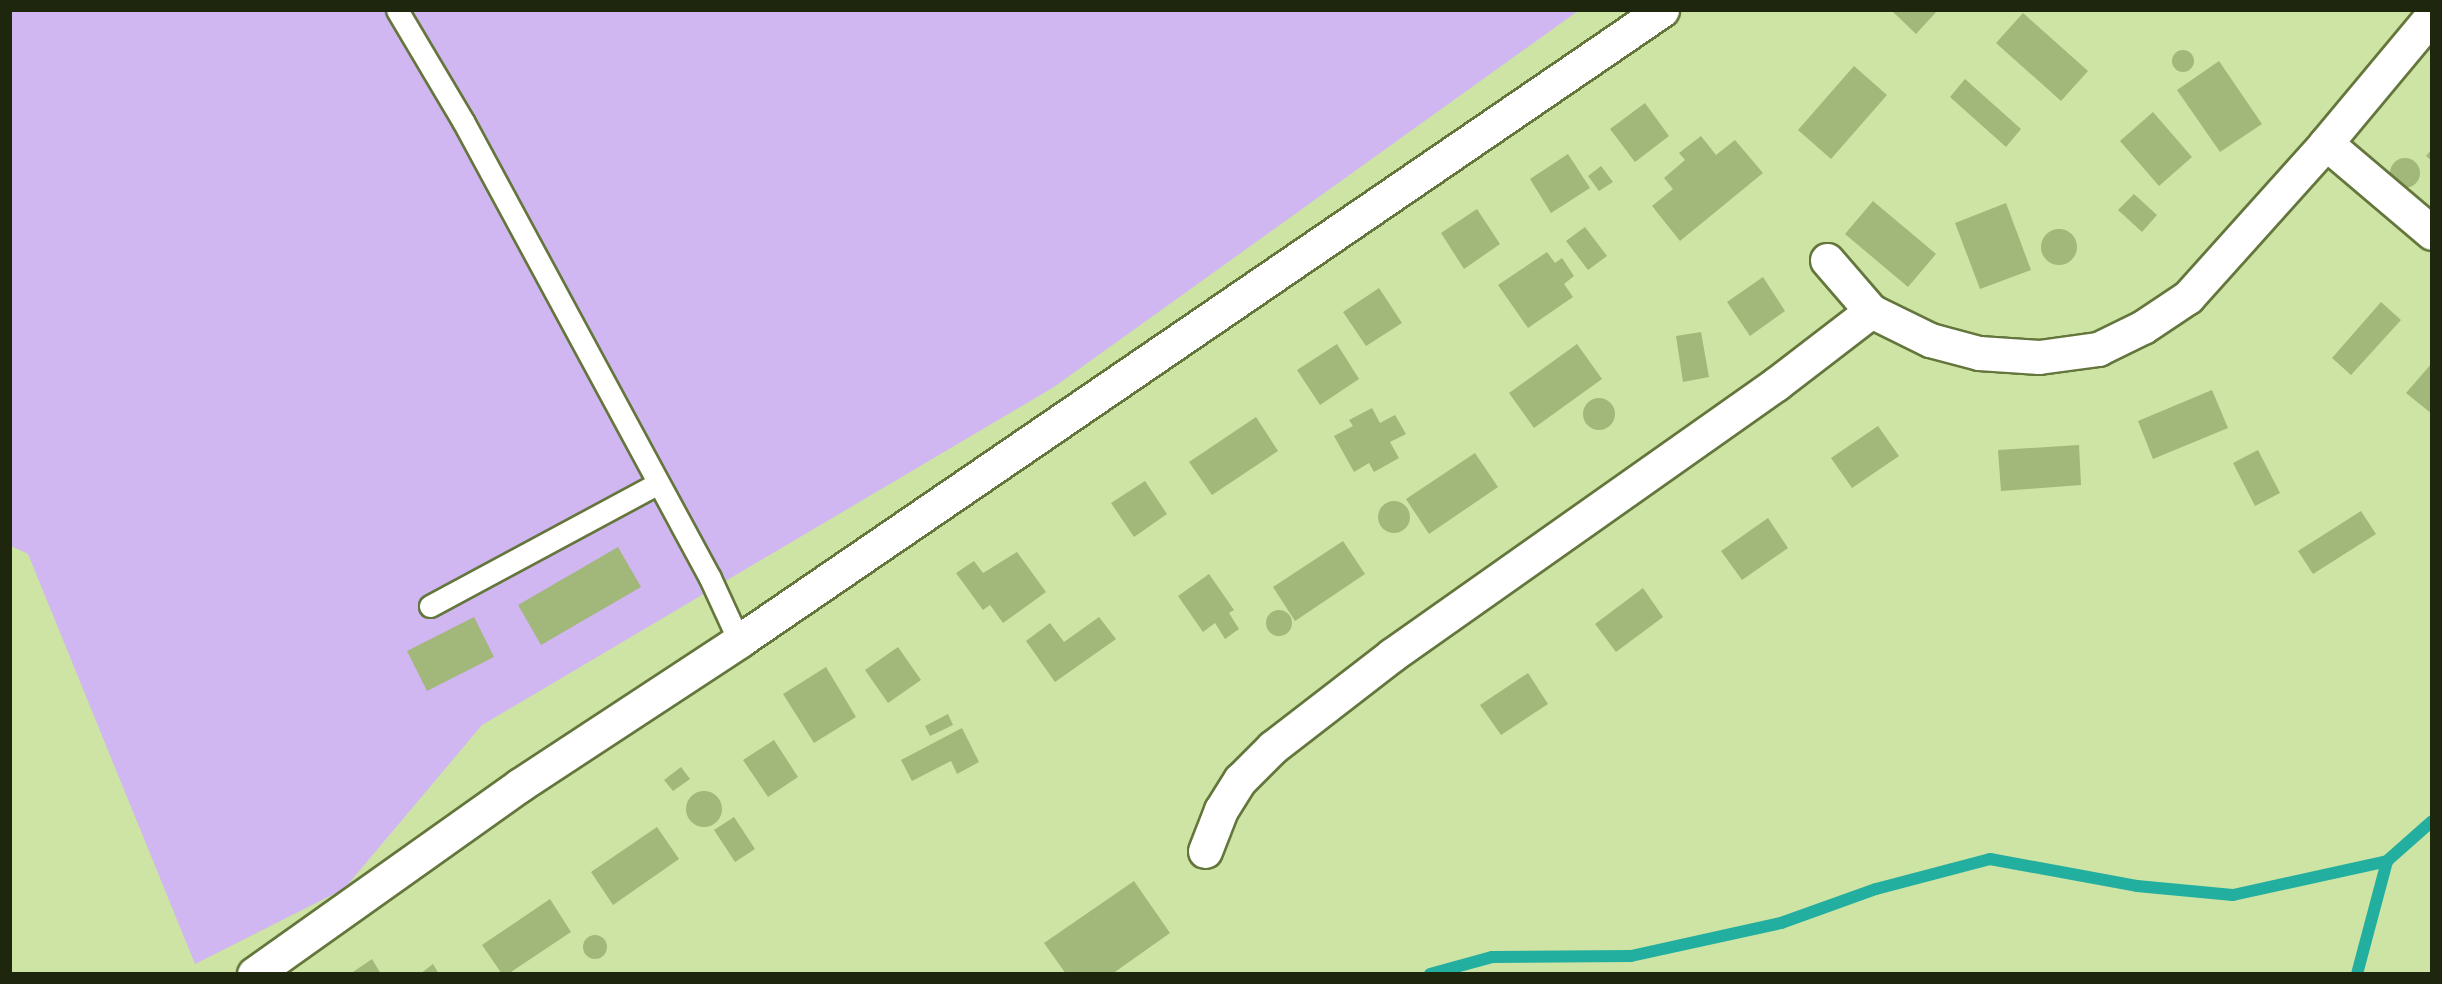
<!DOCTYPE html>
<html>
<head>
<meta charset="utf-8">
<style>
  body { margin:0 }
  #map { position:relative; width:2442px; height:984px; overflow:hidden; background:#cee4a5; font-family:Merriweather,serif }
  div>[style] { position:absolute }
  .green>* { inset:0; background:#d0b7f2 }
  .stream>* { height:12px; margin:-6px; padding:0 6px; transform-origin:6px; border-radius:6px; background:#23afa0 }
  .building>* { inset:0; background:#a2b77a }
  .round { border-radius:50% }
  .roads { filter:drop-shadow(2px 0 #64763c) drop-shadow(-2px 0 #64763c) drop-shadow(0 2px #64763c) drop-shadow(0 -2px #64763c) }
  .service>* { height:21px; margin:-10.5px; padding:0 10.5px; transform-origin:10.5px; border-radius:10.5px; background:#fff }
  .minor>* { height:33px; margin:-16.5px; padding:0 16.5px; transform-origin:16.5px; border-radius:16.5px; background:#fff }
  span { translate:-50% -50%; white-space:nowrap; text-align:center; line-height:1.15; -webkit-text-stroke:4.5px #dbf2b2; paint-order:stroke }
  .frame { position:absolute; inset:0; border:12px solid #1e260e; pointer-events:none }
</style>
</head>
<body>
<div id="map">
  <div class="green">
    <div style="clip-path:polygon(11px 11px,1578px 11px,1054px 387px,482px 725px,344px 889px,195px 964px,28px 554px,11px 546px)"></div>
  </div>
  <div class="stream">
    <div style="left:1430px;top:974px;width:64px;rotate:-15.3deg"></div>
    <div style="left:1492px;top:957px;width:139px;rotate:-0.4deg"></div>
    <div style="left:1631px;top:956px;width:154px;rotate:-12.4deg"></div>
    <div style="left:1781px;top:923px;width:101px;rotate:-19.7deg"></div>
    <div style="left:1876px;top:889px;width:118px;rotate:-14.7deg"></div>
    <div style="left:1990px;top:859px;width:149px;rotate:10.4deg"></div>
    <div style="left:2137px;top:886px;width:96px;rotate:5.4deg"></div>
    <div style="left:2233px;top:895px;width:158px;rotate:-12.4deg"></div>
    <div style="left:2357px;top:974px;width:117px;rotate:-75.1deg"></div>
    <div style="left:2387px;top:861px;width:60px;rotate:-41.6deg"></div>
  </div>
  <div class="building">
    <div style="clip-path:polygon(1891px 10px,1938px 10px,1916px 34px)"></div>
    <div style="clip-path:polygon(2023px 13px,2088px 71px,2061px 101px,1996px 43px)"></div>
    <div class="round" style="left:2172px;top:50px;width:22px;height:22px"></div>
    <div style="clip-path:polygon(2219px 61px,2262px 124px,2220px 152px,2177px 90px)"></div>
    <div style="clip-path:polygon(1854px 66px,1887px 95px,1831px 159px,1798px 130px)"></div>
    <div style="clip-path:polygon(1965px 79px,2021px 129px,2006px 147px,1950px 97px)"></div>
    <div style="clip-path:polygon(1645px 103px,1669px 136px,1635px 162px,1610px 129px)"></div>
    <div style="clip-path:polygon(2153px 112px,2192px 157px,2159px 186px,2120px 141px)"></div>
    <div style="clip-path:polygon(1701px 136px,1716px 155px,1735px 140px,1763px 173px,1680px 241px,1652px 206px,1673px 189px,1664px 178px,1685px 160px,1679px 153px)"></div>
    <div style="clip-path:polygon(2432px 149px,2432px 161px,2426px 156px)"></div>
    <div style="clip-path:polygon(1568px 154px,1590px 188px,1551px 213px,1530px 179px)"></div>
    <div class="round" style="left:2390px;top:158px;width:30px;height:30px"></div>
    <div style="clip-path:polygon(1601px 166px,1613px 182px,1599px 191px,1588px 176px)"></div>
    <div style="clip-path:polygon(2134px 194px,2157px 215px,2142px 232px,2118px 210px)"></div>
    <div style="clip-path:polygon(1873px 201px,1936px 254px,1908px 287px,1845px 234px)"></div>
    <div style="clip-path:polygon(2006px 203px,2031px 270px,1980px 289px,1955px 223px)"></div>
    <div style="clip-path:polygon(1477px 209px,1500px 244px,1464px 269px,1441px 233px)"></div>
    <div style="clip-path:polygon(1585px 227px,1607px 256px,1588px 270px,1566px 241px)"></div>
    <div class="round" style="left:2041px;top:229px;width:36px;height:36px"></div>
    <div style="clip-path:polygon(1547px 252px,1555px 263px,1562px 258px,1574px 276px,1564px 284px,1573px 297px,1528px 328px,1498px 285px)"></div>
    <div style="clip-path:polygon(1763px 277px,1785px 311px,1750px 336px,1727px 302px)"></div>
    <div style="clip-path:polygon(1379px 288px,1402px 323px,1366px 346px,1343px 312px)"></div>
    <div style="clip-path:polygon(2381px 302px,2401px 320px,2351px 375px,2332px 358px)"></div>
    <div style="clip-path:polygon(1701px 332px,1709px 377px,1683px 382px,1676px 336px)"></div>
    <div style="clip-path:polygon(1337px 344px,1359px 379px,1320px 405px,1297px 370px)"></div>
    <div style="clip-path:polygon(1577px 344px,1602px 379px,1534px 428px,1509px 393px)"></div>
    <div style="clip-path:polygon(2432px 363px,2432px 414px,2406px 393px)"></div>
    <div style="clip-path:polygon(2212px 390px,2228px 428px,2153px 459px,2138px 421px)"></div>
    <div class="round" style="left:1583px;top:398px;width:32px;height:32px"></div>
    <div style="clip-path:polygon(1372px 408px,1380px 423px,1395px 415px,1406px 434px,1390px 442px,1399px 458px,1374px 472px,1369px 463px,1354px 472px,1334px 436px,1353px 426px,1349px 420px)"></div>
    <div style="clip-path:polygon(1256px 417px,1278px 451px,1212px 495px,1189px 462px)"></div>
    <div style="clip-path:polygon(1878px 426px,1899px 456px,1852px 488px,1831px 458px)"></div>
    <div style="clip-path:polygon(2079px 445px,2081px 485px,2001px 491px,1998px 450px)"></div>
    <div style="clip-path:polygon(2258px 450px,2280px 493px,2255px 506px,2233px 463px)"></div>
    <div style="clip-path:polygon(1475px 453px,1498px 487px,1429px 534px,1406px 499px)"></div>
    <div style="clip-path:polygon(1145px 481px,1167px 514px,1134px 537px,1111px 503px)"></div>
    <div class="round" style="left:1378px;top:501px;width:32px;height:32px"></div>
    <div style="clip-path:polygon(2361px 511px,2376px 534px,2313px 574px,2298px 551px)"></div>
    <div style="clip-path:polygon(1768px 518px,1788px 548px,1742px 580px,1721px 551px)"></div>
    <div style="clip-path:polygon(1343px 541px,1365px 574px,1295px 621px,1273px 587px)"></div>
    <div style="clip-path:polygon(618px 547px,641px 587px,541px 645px,518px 605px)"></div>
    <div style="clip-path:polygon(1017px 552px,1046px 592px,1003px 623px,990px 605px,983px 610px,956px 573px,974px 561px,983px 573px)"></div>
    <div style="clip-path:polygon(1209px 574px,1234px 610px,1229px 613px,1239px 629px,1225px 639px,1215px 623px,1203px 632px,1178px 596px)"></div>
    <div style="clip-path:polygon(1643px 588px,1663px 617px,1616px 652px,1595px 624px)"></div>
    <div class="round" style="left:1266px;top:610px;width:26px;height:26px"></div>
    <div style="clip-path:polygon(474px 617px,494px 657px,427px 691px,407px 651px)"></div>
    <div style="clip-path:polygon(1099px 617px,1116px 639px,1055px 682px,1026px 641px,1050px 623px,1064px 642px)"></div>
    <div style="clip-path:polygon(898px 647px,921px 680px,888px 703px,865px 670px)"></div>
    <div style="clip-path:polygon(826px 667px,856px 717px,814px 743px,783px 694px)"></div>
    <div style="clip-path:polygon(1528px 673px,1548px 704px,1501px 735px,1480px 705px)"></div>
    <div style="clip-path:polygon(948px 714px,953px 725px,930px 736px,925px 726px)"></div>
    <div style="clip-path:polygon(962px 728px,979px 762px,957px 774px,951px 761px,912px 781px,901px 760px)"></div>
    <div style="clip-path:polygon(774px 740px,798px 777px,768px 797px,743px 760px)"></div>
    <div style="clip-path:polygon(681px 767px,690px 779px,673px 791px,664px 780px)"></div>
    <div class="round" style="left:686px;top:791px;width:36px;height:36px"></div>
    <div style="clip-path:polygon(734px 817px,755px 849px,735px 862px,714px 830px)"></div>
    <div style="clip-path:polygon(657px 827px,679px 859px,613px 905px,591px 872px)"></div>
    <div style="clip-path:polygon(1134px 881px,1170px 933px,1112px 974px,1066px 974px,1044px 943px)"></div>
    <div style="clip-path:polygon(550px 899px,571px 932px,508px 974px,502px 974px,482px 945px)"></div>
    <div class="round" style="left:583px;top:935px;width:24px;height:24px"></div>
    <div style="clip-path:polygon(372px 959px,381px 974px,350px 974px)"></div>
    <div style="clip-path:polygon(433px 964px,439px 974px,420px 974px)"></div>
  </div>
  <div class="roads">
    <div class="service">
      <div style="left:397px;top:10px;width:129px;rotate:59.3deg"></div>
      <div style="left:463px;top:121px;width:519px;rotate:61.61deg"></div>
      <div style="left:710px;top:578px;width:69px;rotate:65.3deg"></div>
      <div style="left:430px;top:606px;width:258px;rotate:-28.3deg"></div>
    </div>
    <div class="minor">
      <div style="left:2326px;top:143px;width:139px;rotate:40.3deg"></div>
      <div style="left:1827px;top:260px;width:67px;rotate:49.2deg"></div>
      <div style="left:1871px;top:311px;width:66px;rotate:26.2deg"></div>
      <div style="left:1930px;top:340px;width:51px;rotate:14.9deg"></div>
      <div style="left:1979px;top:353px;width:60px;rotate:3.8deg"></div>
      <div style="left:2039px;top:357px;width:60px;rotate:-7.7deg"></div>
      <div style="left:2098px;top:349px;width:50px;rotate:-26.1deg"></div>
      <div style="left:2143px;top:327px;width:54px;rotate:-33.7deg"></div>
      <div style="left:2188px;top:297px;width:207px;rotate:-48.1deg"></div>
      <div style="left:2326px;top:143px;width:165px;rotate:-50.2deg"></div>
      <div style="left:1205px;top:851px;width:44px;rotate:-68.7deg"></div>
      <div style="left:1221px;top:810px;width:36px;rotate:-58deg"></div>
      <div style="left:1240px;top:780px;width:47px;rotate:-45deg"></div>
      <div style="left:1273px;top:747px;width:150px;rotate:-37.7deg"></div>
      <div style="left:1392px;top:655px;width:470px;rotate:-35.2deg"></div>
      <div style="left:1776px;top:384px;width:120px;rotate:-37.5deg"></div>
      <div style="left:254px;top:974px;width:326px;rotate:-35.4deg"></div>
      <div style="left:520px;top:785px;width:262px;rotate:-33.3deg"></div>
      <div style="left:739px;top:641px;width:1118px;rotate:-34.36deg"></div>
    </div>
  </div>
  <div class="frame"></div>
</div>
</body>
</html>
